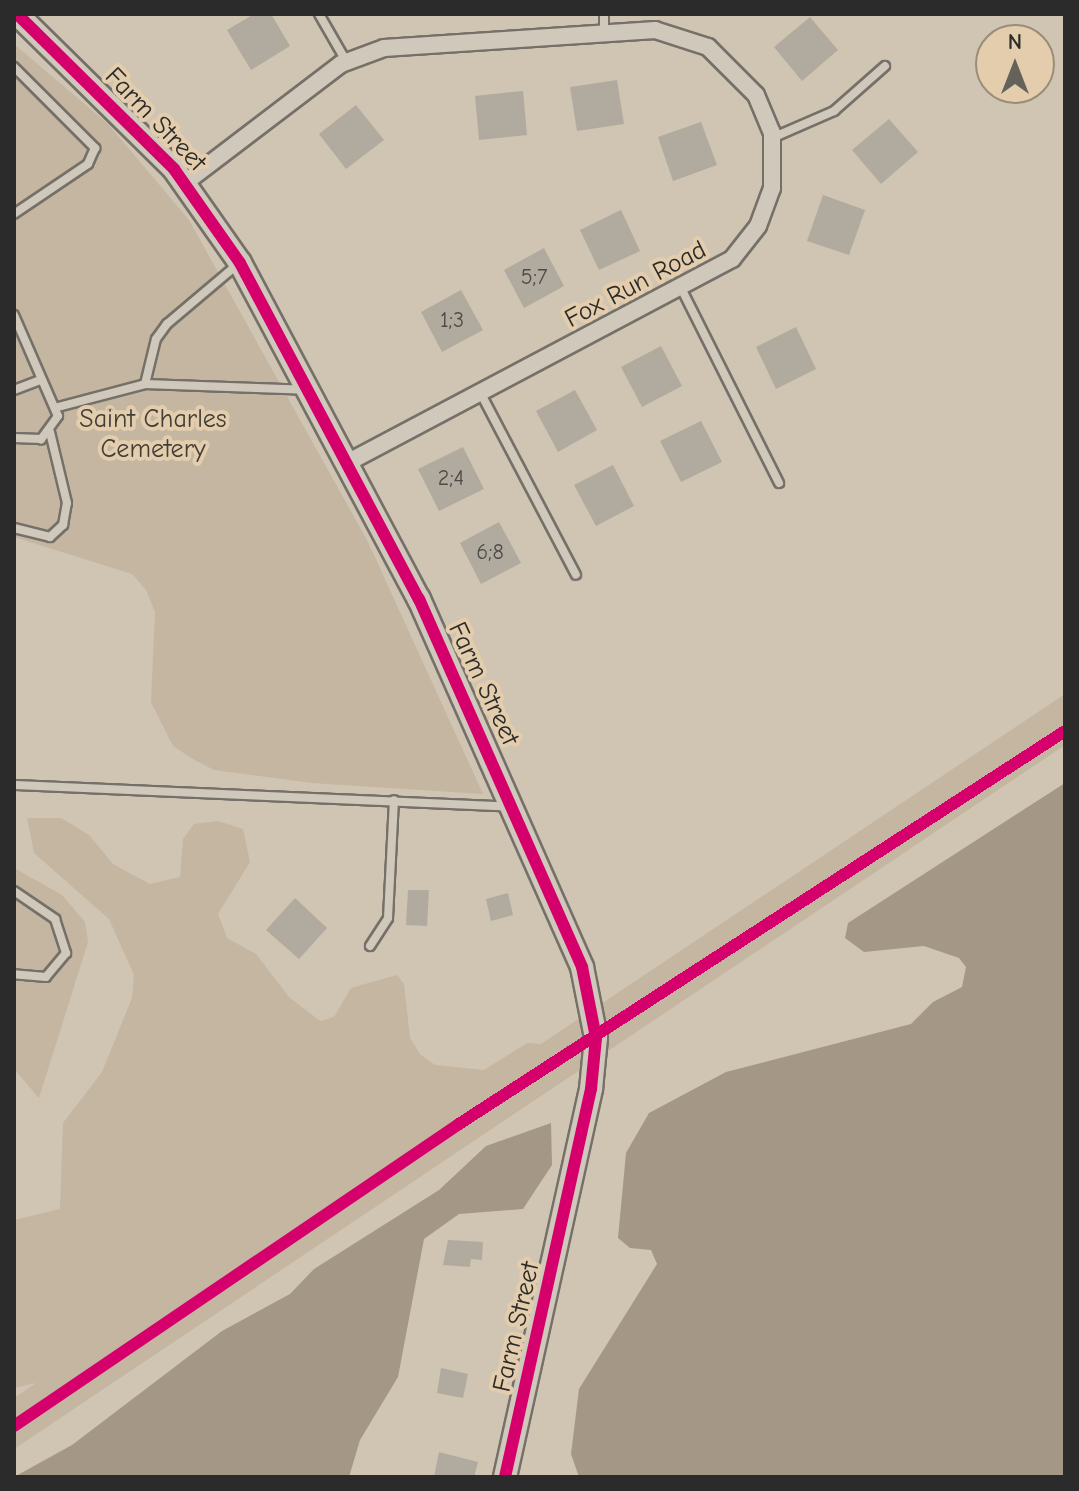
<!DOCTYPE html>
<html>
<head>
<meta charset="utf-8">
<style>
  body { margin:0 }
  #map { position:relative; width:1079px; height:1491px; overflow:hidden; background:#d0c4b3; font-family:"Comic Neue",sans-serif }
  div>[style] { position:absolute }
  .green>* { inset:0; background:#c4b6a0 }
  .water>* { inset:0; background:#a49786 }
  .building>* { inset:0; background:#b1aa9e }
  .roads { filter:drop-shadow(2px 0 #757068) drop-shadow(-2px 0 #757068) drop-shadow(0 2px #757068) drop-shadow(0 -2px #757068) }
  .lane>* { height:8px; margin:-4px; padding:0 4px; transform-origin:4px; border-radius:4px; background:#d1c8bc }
  .street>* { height:16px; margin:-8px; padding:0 8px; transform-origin:8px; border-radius:8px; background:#d1c8bc }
  .secondary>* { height:22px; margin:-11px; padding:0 11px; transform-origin:11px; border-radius:11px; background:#d1c8bc }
  .cycleway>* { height:12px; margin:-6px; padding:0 6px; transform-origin:6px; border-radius:6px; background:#d6006c }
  span { translate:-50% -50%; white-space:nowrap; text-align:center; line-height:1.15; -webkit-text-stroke:8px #e3cdac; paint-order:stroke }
  .number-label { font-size:22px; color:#4c4b48 }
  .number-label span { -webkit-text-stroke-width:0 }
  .street-label { font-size:26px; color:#2b2b2b }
  .park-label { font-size:26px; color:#413e3a }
  .frame { position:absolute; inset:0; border:16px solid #2b2b2b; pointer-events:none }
  .north { position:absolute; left:975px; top:24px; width:80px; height:80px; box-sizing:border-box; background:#e3cdac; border:2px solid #998c78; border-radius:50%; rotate:0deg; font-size:22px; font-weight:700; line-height:32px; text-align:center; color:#2b2b2b }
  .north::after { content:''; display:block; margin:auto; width:28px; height:36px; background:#65615b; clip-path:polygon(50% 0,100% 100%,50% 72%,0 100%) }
</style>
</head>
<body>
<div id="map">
  <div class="green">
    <div style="clip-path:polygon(14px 44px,108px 124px,189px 220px,368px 542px,483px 794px,312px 783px,214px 770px,193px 759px,173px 746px,151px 702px,155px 612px,146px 590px,132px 574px,14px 537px)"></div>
    <div style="clip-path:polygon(1065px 694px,1065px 745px,14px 1449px,14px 1398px,36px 1383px,14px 1388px,14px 1220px,60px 1209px,63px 1123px,102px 1072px,132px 998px,134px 975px,109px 919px,34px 853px,27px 818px,61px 818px,89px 835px,113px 864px,150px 884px,180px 877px,183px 839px,194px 824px,218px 821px,243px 829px,250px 862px,218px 914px,227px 938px,256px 954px,289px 997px,320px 1021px,334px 1017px,351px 988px,397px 975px,404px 984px,410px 1038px,420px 1054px,435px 1065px,484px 1070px,527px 1043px,541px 1044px)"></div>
    <div style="clip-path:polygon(14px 868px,62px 895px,85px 922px,88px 942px,39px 1098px,14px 1069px)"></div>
  </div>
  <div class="water">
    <div style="clip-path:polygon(1065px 783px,1065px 1477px,579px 1477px,571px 1454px,579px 1389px,657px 1264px,651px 1250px,630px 1248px,618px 1238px,626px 1153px,649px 1113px,726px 1072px,911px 1024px,933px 1002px,962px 987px,966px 967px,959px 958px,924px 946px,864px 952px,845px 938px,848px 923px)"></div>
    <div style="clip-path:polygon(551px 1123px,552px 1165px,523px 1209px,459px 1214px,424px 1239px,398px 1377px,360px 1440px,349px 1477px,14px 1477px,72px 1445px,222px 1331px,290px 1294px,314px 1269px,439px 1190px,486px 1146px)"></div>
  </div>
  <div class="building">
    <div style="clip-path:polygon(254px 14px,271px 14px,290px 46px,251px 70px,227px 30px)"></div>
    <div style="clip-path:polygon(810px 17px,838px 50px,802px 81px,774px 47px)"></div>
    <div style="clip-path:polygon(617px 80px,624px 124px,577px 131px,570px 87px)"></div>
    <div style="clip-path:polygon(523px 91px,527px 135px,479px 140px,475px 96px)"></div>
    <div style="clip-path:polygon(356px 105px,384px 140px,346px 169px,319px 134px)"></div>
    <div style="clip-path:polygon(889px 119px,918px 152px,881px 184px,852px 150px)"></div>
    <div style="clip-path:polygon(701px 122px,717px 165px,673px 181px,658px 137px)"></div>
    <div style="clip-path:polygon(823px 195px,865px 210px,849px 255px,807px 241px)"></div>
    <div style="clip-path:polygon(621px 210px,640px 251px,599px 270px,580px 230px)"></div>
    <div style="clip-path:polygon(544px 248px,564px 286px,524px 308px,504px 270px)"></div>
    <div style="clip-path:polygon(461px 290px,483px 330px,442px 352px,421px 312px)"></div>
    <div style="clip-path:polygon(796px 327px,816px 369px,776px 389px,756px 347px)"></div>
    <div style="clip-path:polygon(661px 346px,682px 386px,642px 407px,621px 367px)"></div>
    <div style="clip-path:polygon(575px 390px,597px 430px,558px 452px,536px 411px)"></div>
    <div style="clip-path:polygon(701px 421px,722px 462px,681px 482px,660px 441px)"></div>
    <div style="clip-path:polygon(463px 447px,484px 489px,439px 511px,418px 469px)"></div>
    <div style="clip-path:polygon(613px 465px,634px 506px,596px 526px,574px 485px)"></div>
    <div style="clip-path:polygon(499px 522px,521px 563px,481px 584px,460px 543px)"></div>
    <div style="clip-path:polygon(408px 890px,429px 890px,427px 926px,406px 925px)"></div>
    <div style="clip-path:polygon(508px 893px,513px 915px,491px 921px,486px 899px)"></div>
    <div style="clip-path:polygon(295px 898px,327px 928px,299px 959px,266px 930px)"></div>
    <div style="clip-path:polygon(448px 1240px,483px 1242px,482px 1260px,471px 1259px,470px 1267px,443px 1265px)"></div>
    <div style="clip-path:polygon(441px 1368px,468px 1374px,463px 1398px,437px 1393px)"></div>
    <div style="clip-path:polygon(439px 1452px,478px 1462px,474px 1477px,434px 1477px)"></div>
  </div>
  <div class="roads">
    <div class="lane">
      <div style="left:319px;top:14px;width:54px;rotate:60.1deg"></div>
      <div style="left:604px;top:32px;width:18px;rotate:-90deg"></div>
      <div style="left:14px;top:67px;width:115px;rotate:45deg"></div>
      <div style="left:95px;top:148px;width:17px;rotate:114deg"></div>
      <div style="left:88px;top:164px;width:89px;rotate:146deg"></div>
      <div style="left:772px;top:138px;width:68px;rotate:-23.5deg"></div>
      <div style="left:834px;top:111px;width:68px;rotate:-41.4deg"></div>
      <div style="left:682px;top:290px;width:216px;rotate:63.3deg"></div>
      <div style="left:14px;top:315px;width:110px;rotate:66.5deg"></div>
      <div style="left:58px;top:416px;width:29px;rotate:126deg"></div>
      <div style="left:41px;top:439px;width:27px;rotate:-178deg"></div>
      <div style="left:145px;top:384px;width:46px;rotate:-76.3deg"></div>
      <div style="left:156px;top:339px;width:19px;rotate:-54deg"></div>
      <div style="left:167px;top:324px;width:93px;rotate:-40.2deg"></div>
      <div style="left:14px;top:390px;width:28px;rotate:-21deg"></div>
      <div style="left:481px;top:394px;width:204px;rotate:62.3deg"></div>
      <div style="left:58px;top:407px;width:90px;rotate:-14.8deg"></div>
      <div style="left:145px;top:384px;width:160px;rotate:2.1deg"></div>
      <div style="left:14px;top:528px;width:37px;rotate:14deg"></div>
      <div style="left:50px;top:537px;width:18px;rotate:-43deg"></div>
      <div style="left:63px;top:525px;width:22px;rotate:-80deg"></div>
      <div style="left:67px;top:503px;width:73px;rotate:-103.5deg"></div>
      <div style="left:14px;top:785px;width:495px;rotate:2.5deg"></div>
      <div style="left:14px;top:891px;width:50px;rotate:34.3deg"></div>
      <div style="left:55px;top:919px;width:36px;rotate:72deg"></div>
      <div style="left:66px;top:953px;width:31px;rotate:130deg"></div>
      <div style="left:46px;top:977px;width:32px;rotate:-175deg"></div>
      <div style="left:370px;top:946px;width:33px;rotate:-57deg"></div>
      <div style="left:388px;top:918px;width:118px;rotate:-87.1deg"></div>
    </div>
    <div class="street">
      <div style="left:186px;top:182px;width:195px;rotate:-37.3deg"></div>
      <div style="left:341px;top:64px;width:46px;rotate:-20.4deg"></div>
      <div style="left:384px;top:48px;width:272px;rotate:-3.8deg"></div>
      <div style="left:655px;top:30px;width:56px;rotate:17.8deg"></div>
      <div style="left:708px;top:47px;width:68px;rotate:45deg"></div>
      <div style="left:756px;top:95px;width:41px;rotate:67.2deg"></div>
      <div style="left:772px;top:133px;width:55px;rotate:90deg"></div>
      <div style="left:772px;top:188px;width:40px;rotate:110.2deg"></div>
      <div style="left:758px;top:226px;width:42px;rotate:128.2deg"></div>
      <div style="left:732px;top:259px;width:434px;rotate:152.1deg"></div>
    </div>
    <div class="secondary">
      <div style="left:17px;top:14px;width:221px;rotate:44.6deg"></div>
      <div style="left:174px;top:169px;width:115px;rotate:54.9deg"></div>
      <div style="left:240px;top:263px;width:381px;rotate:62deg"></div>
      <div style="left:419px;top:599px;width:402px;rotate:66.1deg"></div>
      <div style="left:582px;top:967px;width:72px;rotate:78.8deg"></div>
      <div style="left:596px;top:1038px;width:51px;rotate:95.6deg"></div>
      <div style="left:591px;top:1089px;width:397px;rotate:102.5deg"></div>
    </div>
  </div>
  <div class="cycleway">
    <div style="left:17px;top:14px;width:221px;rotate:44.6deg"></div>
    <div style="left:174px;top:169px;width:115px;rotate:54.9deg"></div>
    <div style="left:240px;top:263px;width:381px;rotate:62deg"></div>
    <div style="left:419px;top:599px;width:402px;rotate:66.1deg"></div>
    <div style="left:582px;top:967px;width:72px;rotate:78.8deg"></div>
    <div style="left:596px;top:1038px;width:51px;rotate:95.6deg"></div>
    <div style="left:591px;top:1089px;width:397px;rotate:102.5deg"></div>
    <div style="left:14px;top:1426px;width:538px;rotate:-34.16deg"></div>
    <div style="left:459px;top:1124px;width:722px;rotate:-32.96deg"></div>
  </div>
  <div class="number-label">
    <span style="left:534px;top:278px">5;7</span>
    <span style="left:452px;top:321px">1;3</span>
    <span style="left:451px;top:479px">2;4</span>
    <span style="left:490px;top:553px">6;8</span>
  </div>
  <div class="street-label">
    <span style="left:155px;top:120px;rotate:46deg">Farm Street</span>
    <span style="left:636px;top:285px;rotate:-28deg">Fox Run Road</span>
    <span style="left:483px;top:684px;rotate:65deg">Farm Street</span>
    <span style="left:517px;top:1327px;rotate:-77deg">Farm Street</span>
  </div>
  <div class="park-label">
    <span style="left:153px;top:435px">Saint Charles<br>Cemetery</span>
  </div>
  <div class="frame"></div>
  <div class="north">N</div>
</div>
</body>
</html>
